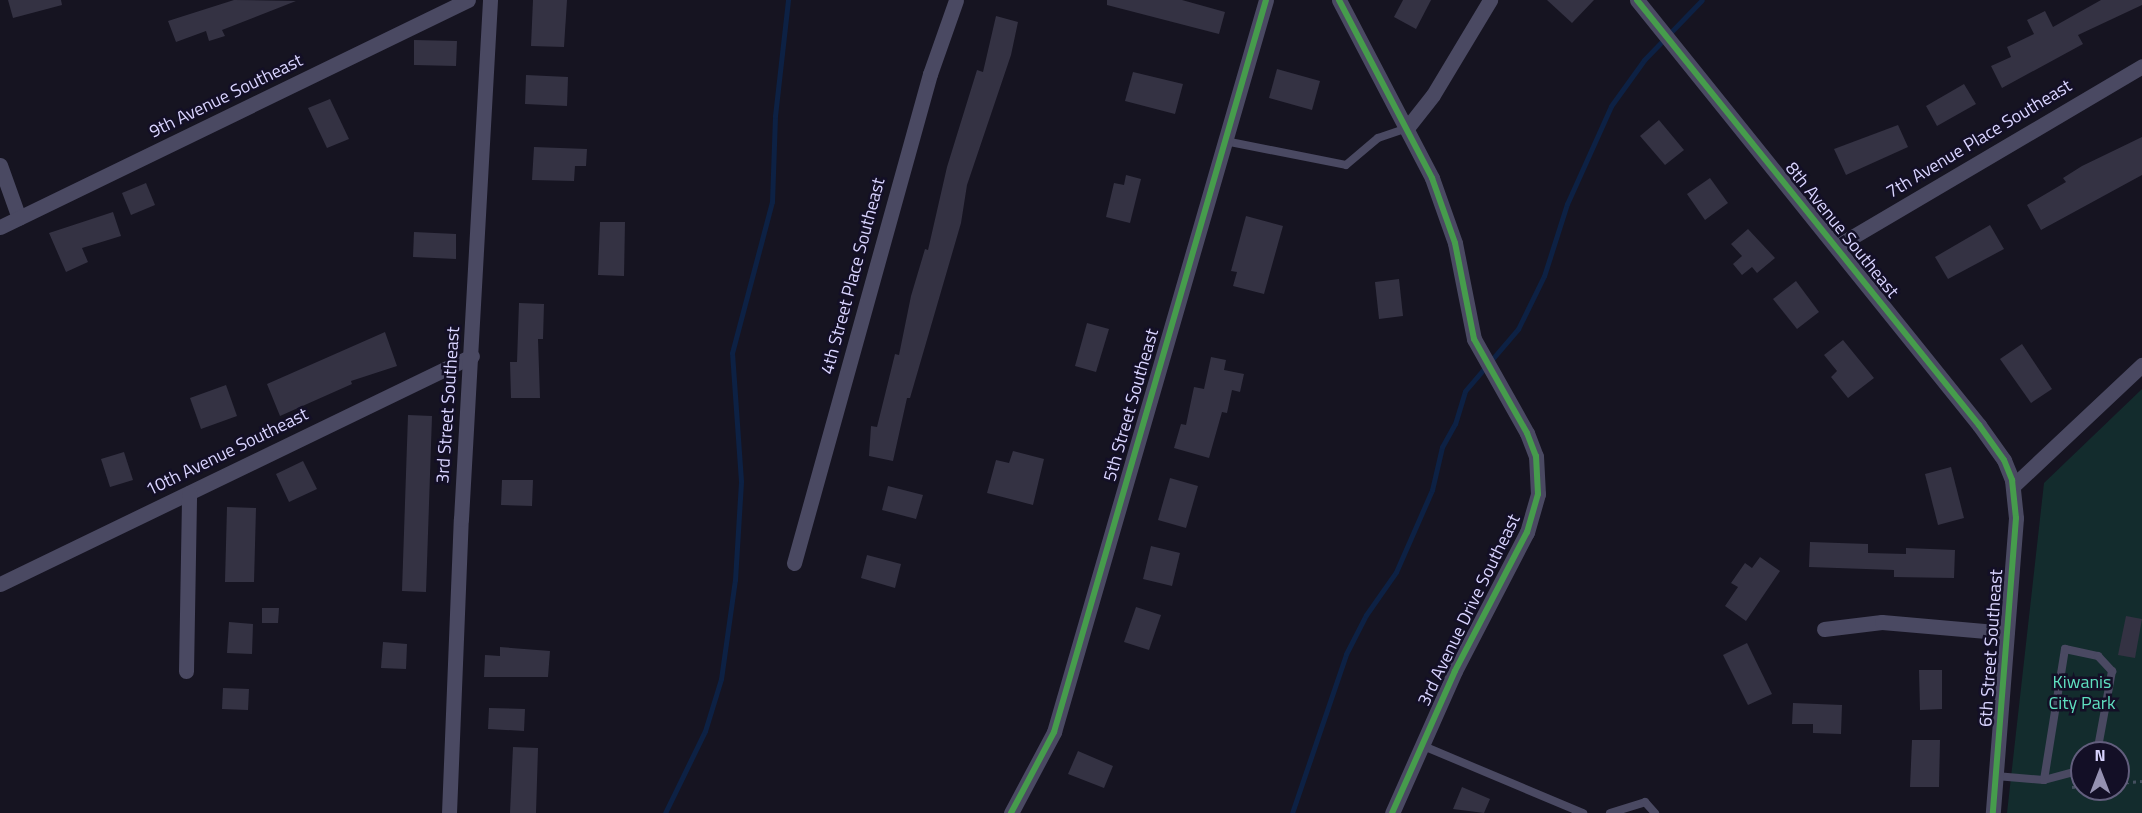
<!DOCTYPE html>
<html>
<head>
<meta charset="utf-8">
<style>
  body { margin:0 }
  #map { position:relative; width:2142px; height:813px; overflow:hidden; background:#161421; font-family:"Titillium Web",sans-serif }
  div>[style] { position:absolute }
  .green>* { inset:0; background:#132c2d }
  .stream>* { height:5px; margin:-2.5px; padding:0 2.5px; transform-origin:2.5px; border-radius:2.5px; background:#0d2144 }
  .building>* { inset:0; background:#343243 }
  .path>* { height:3px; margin-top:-1.5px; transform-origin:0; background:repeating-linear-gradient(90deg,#44505f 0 3px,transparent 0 7.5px) }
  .lane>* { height:8px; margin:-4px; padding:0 4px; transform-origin:4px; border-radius:4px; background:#4a4962 }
  .street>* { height:15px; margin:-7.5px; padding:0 7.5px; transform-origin:7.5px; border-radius:7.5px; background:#4a4962 }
  .cycleway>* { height:6px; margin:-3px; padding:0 3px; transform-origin:3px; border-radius:3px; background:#469c4c }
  span { translate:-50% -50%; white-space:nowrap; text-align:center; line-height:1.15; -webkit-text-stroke:5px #130f26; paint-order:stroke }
  .street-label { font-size:18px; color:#d9d4ff }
  .park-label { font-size:18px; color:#5fe0c0 }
  .north { position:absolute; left:2070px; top:741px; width:60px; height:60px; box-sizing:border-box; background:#130f26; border:2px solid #625e7d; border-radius:50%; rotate:0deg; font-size:16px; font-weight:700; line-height:24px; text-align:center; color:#d9d4ff }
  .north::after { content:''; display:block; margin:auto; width:21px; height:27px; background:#9591b1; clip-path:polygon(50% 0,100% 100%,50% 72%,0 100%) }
</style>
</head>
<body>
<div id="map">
  <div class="green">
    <div style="clip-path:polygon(evenodd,2142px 389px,2142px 813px,2007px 813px,2044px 483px,2142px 389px,2082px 753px,2118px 753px,2118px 789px,2082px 789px,2082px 753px)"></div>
  </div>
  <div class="stream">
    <div style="left:665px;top:813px;width:91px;rotate:-64deg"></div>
    <div style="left:705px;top:731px;width:54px;rotate:-72.9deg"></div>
    <div style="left:721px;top:679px;width:100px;rotate:-82deg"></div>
    <div style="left:735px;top:580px;width:99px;rotate:-86.5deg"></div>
    <div style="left:741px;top:481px;width:128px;rotate:-94deg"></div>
    <div style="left:732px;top:353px;width:156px;rotate:-75.2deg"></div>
    <div style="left:772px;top:202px;width:86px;rotate:-88deg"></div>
    <div style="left:775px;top:116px;width:117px;rotate:-83.6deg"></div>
    <div style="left:1292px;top:813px;width:168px;rotate:-71.2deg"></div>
    <div style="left:1346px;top:654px;width:44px;rotate:-62.9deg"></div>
    <div style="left:1366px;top:615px;width:52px;rotate:-55.1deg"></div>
    <div style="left:1396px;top:572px;width:90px;rotate:-66.3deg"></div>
    <div style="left:1432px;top:490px;width:44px;rotate:-76.9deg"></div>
    <div style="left:1442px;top:447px;width:26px;rotate:-61deg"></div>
    <div style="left:1455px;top:424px;width:34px;rotate:-73deg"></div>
    <div style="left:1465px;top:391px;width:82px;rotate:-49.5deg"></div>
    <div style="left:1518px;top:329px;width:59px;rotate:-63.9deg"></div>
    <div style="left:1544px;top:276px;width:76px;rotate:-72.3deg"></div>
    <div style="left:1567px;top:204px;width:107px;rotate:-65.8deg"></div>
    <div style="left:1611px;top:106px;width:57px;rotate:-54.3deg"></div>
    <div style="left:1644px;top:60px;width:83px;rotate:-46deg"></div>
  </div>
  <div class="building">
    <div style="clip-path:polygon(8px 0,61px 0,62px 5px,13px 18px)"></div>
    <div style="clip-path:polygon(234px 0,296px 1px,222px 30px,225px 36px,209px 41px,206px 31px,176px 42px,168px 21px)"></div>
    <div style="clip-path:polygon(533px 0,567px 0,564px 47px,531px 46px)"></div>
    <div style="clip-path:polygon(1107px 0,1182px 0,1225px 12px,1219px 34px,1107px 5px)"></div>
    <div style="clip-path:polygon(1403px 0,1431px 0,1416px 29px,1394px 17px)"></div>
    <div style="clip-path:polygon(1547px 0,1594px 0,1572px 23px)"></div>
    <div style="clip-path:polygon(2101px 0,2142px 0,2142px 5px,2078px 35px,2083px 44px,2002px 88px,1991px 66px,2011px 57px,2007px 47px,2034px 34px,2027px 20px,2045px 11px,2053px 27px)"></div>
    <div style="clip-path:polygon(996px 16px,1018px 22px,1011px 55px,967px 185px,961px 223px,910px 398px,907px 398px,893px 461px,869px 456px,871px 426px,877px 427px,895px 354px,899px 355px,911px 296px,925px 249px,928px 250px,947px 167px,977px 70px,983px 72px)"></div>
    <div style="clip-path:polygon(414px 40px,457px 41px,456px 66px,414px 65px)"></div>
    <div style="clip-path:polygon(1277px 69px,1320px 81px,1312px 110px,1269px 98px)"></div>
    <div style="clip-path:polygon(1133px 72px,1183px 84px,1175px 114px,1125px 101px)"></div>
    <div style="clip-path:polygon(526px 75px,568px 77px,567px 106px,525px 104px)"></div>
    <div style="clip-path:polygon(1964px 84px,1976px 104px,1937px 126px,1926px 106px)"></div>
    <div style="clip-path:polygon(330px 99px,349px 139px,327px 148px,308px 108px)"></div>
    <div style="clip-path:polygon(1659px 120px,1684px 150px,1665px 165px,1640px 136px)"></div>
    <div style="clip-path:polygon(1898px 125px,1908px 147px,1846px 175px,1834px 149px)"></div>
    <div style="clip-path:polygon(2142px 137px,2142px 175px,2041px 230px,2027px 205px,2066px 182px,2063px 178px,2082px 166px)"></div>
    <div style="clip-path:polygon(534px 147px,587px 149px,586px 166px,575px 166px,574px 181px,532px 180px)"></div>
    <div style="clip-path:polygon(1126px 175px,1141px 179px,1130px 223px,1106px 217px,1114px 183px,1124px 185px)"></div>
    <div style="clip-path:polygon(1710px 178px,1728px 203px,1705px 220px,1687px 194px)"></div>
    <div style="clip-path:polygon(146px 183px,155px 205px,131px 215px,122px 193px)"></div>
    <div style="clip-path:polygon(113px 212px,121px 236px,82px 248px,88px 262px,66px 272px,49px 233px)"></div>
    <div style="clip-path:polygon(1246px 216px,1283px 226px,1264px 294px,1233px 286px,1237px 272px,1231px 271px)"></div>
    <div style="clip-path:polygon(600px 222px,625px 222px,624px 276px,598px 275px)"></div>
    <div style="clip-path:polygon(1990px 225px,2004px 249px,1948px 279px,1935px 257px)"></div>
    <div style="clip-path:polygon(1748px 229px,1775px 258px,1757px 273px,1752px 267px,1742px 275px,1733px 264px,1742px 256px,1731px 244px)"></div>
    <div style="clip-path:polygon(414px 232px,456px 234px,456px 259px,413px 257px)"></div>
    <div style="clip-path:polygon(1399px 279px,1403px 316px,1379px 319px,1375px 282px)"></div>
    <div style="clip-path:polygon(1796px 281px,1819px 312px,1797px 329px,1773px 299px)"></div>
    <div style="clip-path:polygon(519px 303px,544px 304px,543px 339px,538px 339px,540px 398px,511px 398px,510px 362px,517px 362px)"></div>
    <div style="clip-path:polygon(1087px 323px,1109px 329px,1096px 372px,1075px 366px)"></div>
    <div style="clip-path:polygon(385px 332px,397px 366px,351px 381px,352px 384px,280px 416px,267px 384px)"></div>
    <div style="clip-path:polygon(1843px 340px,1874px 378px,1848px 398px,1831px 377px,1837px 371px,1824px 355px)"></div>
    <div style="clip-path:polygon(2022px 344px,2052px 389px,2031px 403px,2000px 359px)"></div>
    <div style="clip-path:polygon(1211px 357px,1226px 360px,1224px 370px,1244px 374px,1240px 392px,1232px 390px,1227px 413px,1222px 412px,1209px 458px,1174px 448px,1181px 424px,1186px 425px,1194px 387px,1204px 389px)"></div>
    <div style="clip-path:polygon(226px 385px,237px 416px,201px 429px,190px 398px)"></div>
    <div style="clip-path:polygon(408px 415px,432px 416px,426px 592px,402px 591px)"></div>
    <div style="clip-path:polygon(1013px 451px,1044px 459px,1033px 505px,987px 493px,996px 460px,1009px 463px)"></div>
    <div style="clip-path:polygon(124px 452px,133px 480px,110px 487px,101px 459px)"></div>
    <div style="clip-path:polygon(303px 461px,317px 489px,289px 502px,276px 474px)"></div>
    <div style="clip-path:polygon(1951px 467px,1964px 518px,1938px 525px,1925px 474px)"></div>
    <div style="clip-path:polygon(1170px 478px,1198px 486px,1186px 528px,1158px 520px)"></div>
    <div style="clip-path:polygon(502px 480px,533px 480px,532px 506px,501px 505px)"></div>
    <div style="clip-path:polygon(888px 486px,923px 495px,916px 519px,882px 510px)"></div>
    <div style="clip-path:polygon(227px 507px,256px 508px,254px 582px,225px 582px)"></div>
    <div style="clip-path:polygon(1810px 542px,1868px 544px,1868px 553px,1906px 554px,1906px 548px,1955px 550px,1954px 578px,1894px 577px,1894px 570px,1809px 567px)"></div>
    <div style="clip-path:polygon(1151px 546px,1180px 553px,1172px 586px,1143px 579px)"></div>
    <div style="clip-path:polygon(867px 555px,901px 564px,895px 588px,861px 578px)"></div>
    <div style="clip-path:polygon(1760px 557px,1780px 571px,1746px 621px,1725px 606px,1738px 587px,1731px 583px,1745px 563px,1752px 568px)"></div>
    <div style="clip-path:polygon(1136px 607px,1161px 615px,1149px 650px,1124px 642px)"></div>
    <div style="clip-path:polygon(262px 608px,279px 608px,278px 623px,262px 623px)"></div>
    <div style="clip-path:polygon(2126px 616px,2142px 619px,2135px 658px,2118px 655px)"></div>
    <div style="clip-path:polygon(229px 622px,253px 624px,252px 654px,227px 653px)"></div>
    <div style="clip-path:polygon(383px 642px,407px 644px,406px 669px,381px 668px)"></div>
    <div style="clip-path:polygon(1747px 643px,1772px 694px,1748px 705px,1723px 655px)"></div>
    <div style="clip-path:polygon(500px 647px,550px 651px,548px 677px,484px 677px,485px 655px,500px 656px)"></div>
    <div style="clip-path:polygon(1919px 670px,1942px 670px,1942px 709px,1920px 710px)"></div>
    <div style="clip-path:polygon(223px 688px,249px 689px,248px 710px,222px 709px)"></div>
    <div style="clip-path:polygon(1793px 703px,1842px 705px,1841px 734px,1813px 733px,1813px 724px,1792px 724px)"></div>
    <div style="clip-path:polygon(489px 708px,525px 709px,524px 731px,488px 729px)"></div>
    <div style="clip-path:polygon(1912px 740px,1940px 740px,1939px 787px,1910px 787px)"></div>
    <div style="clip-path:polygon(513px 747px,538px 748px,536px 813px,510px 813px)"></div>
    <div style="clip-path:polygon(1078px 751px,1113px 766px,1104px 788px,1068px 774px)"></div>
    <div style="clip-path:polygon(1462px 787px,1490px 799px,1484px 813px,1453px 809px)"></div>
  </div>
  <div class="path">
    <div style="left:2118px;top:783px;width:24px;rotate:-5deg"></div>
    <div style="left:2072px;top:787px;width:10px;rotate:-6deg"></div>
  </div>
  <div class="lane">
    <div style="left:1225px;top:141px;width:123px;rotate:11.2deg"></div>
    <div style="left:1346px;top:165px;width:42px;rotate:-40.2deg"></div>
    <div style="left:1378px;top:138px;width:31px;rotate:-19deg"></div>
    <div style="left:1421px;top:745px;width:176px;rotate:22.8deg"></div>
    <div style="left:1996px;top:776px;width:48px;rotate:4.8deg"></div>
    <div style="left:2044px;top:780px;width:39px;rotate:-15deg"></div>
    <div style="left:2044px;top:780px;width:133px;rotate:-80.9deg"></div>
    <div style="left:2065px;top:649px;width:34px;rotate:12deg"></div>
    <div style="left:2098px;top:656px;width:21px;rotate:47deg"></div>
    <div style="left:2112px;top:671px;width:83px;rotate:100.4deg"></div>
    <div style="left:1610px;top:813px;width:37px;rotate:-17deg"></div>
    <div style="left:1645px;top:802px;width:15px;rotate:48deg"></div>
  </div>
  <div class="street">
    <div style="left:1339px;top:0;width:201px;rotate:62.4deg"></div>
    <div style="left:1432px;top:178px;width:69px;rotate:70.5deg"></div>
    <div style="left:1455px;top:243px;width:98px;rotate:78.8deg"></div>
    <div style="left:1474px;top:339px;width:108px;rotate:60.6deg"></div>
    <div style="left:1527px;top:433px;width:25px;rotate:69deg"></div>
    <div style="left:1536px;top:456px;width:38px;rotate:87deg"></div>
    <div style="left:1538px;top:494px;width:40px;rotate:106deg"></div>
    <div style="left:1527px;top:532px;width:157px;rotate:117.4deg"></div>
    <div style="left:1455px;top:671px;width:155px;rotate:113.9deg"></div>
    <div style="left:1637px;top:0;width:546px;rotate:51.18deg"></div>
    <div style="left:1979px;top:425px;width:43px;rotate:54.5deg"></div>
    <div style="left:2004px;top:460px;width:22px;rotate:68deg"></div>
    <div style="left:2012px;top:480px;width:38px;rotate:84deg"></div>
    <div style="left:2016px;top:518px;width:296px;rotate:94.5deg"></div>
    <div style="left:1407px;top:128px;width:42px;rotate:-51.8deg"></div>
    <div style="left:1433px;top:95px;width:111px;rotate:-59deg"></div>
    <div style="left:0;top:165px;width:56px;rotate:70.3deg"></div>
    <div style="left:0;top:227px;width:520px;rotate:-25.88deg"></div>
    <div style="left:1837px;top:246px;width:354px;rotate:-30.5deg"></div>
    <div style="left:2013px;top:486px;width:177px;rotate:-43.2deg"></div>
    <div style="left:794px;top:563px;width:508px;rotate:-74.46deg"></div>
    <div style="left:930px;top:74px;width:78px;rotate:-70.6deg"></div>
    <div style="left:0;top:584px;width:524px;rotate:-25.78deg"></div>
    <div style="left:1824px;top:629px;width:58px;rotate:-6.9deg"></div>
    <div style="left:1882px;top:622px;width:125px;rotate:5deg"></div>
    <div style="left:186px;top:671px;width:178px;rotate:-89deg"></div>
    <div style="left:449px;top:813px;width:294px;rotate:-87.7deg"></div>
    <div style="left:461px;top:519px;width:520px;rotate:-86.8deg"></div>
    <div style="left:1011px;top:813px;width:92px;rotate:-62deg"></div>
    <div style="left:1054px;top:732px;width:762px;rotate:-73.85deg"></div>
  </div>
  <div class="cycleway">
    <div style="left:1339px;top:0;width:201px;rotate:62.4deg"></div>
    <div style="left:1432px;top:178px;width:69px;rotate:70.5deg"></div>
    <div style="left:1455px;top:243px;width:98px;rotate:78.8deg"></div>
    <div style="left:1474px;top:339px;width:108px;rotate:60.6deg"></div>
    <div style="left:1527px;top:433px;width:25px;rotate:69deg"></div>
    <div style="left:1536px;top:456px;width:38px;rotate:87deg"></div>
    <div style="left:1538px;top:494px;width:40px;rotate:106deg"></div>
    <div style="left:1527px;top:532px;width:157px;rotate:117.4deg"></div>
    <div style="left:1455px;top:671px;width:155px;rotate:113.9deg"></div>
    <div style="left:1637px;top:0;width:546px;rotate:51.18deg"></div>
    <div style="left:1979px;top:425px;width:43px;rotate:54.5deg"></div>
    <div style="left:2004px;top:460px;width:22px;rotate:68deg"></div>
    <div style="left:2012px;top:480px;width:38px;rotate:84deg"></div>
    <div style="left:2016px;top:518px;width:296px;rotate:94.5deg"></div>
    <div style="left:1011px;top:813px;width:92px;rotate:-62deg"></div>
    <div style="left:1054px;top:732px;width:762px;rotate:-73.85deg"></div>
  </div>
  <div class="street-label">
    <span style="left:226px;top:96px;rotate:-26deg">9th Avenue Southeast</span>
    <span style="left:1979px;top:139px;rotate:-31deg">7th Avenue Place Southeast</span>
    <span style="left:1842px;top:230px;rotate:51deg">8th Avenue Southeast</span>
    <span style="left:853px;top:276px;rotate:-75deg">4th Street Place Southeast</span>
    <span style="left:448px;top:405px;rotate:-86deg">3rd Street Southeast</span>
    <span style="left:1131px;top:405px;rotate:-74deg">5th Street Southeast</span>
    <span style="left:227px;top:452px;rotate:-26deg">10th Avenue Southeast</span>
    <span style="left:1469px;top:610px;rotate:-64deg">3rd Avenue Drive Southeast</span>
    <span style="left:1991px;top:648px;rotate:-86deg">6th Street Southeast</span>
  </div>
  <div class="park-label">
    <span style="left:2082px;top:693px">Kiwanis<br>City Park</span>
  </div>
  <div class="north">N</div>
</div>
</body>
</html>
